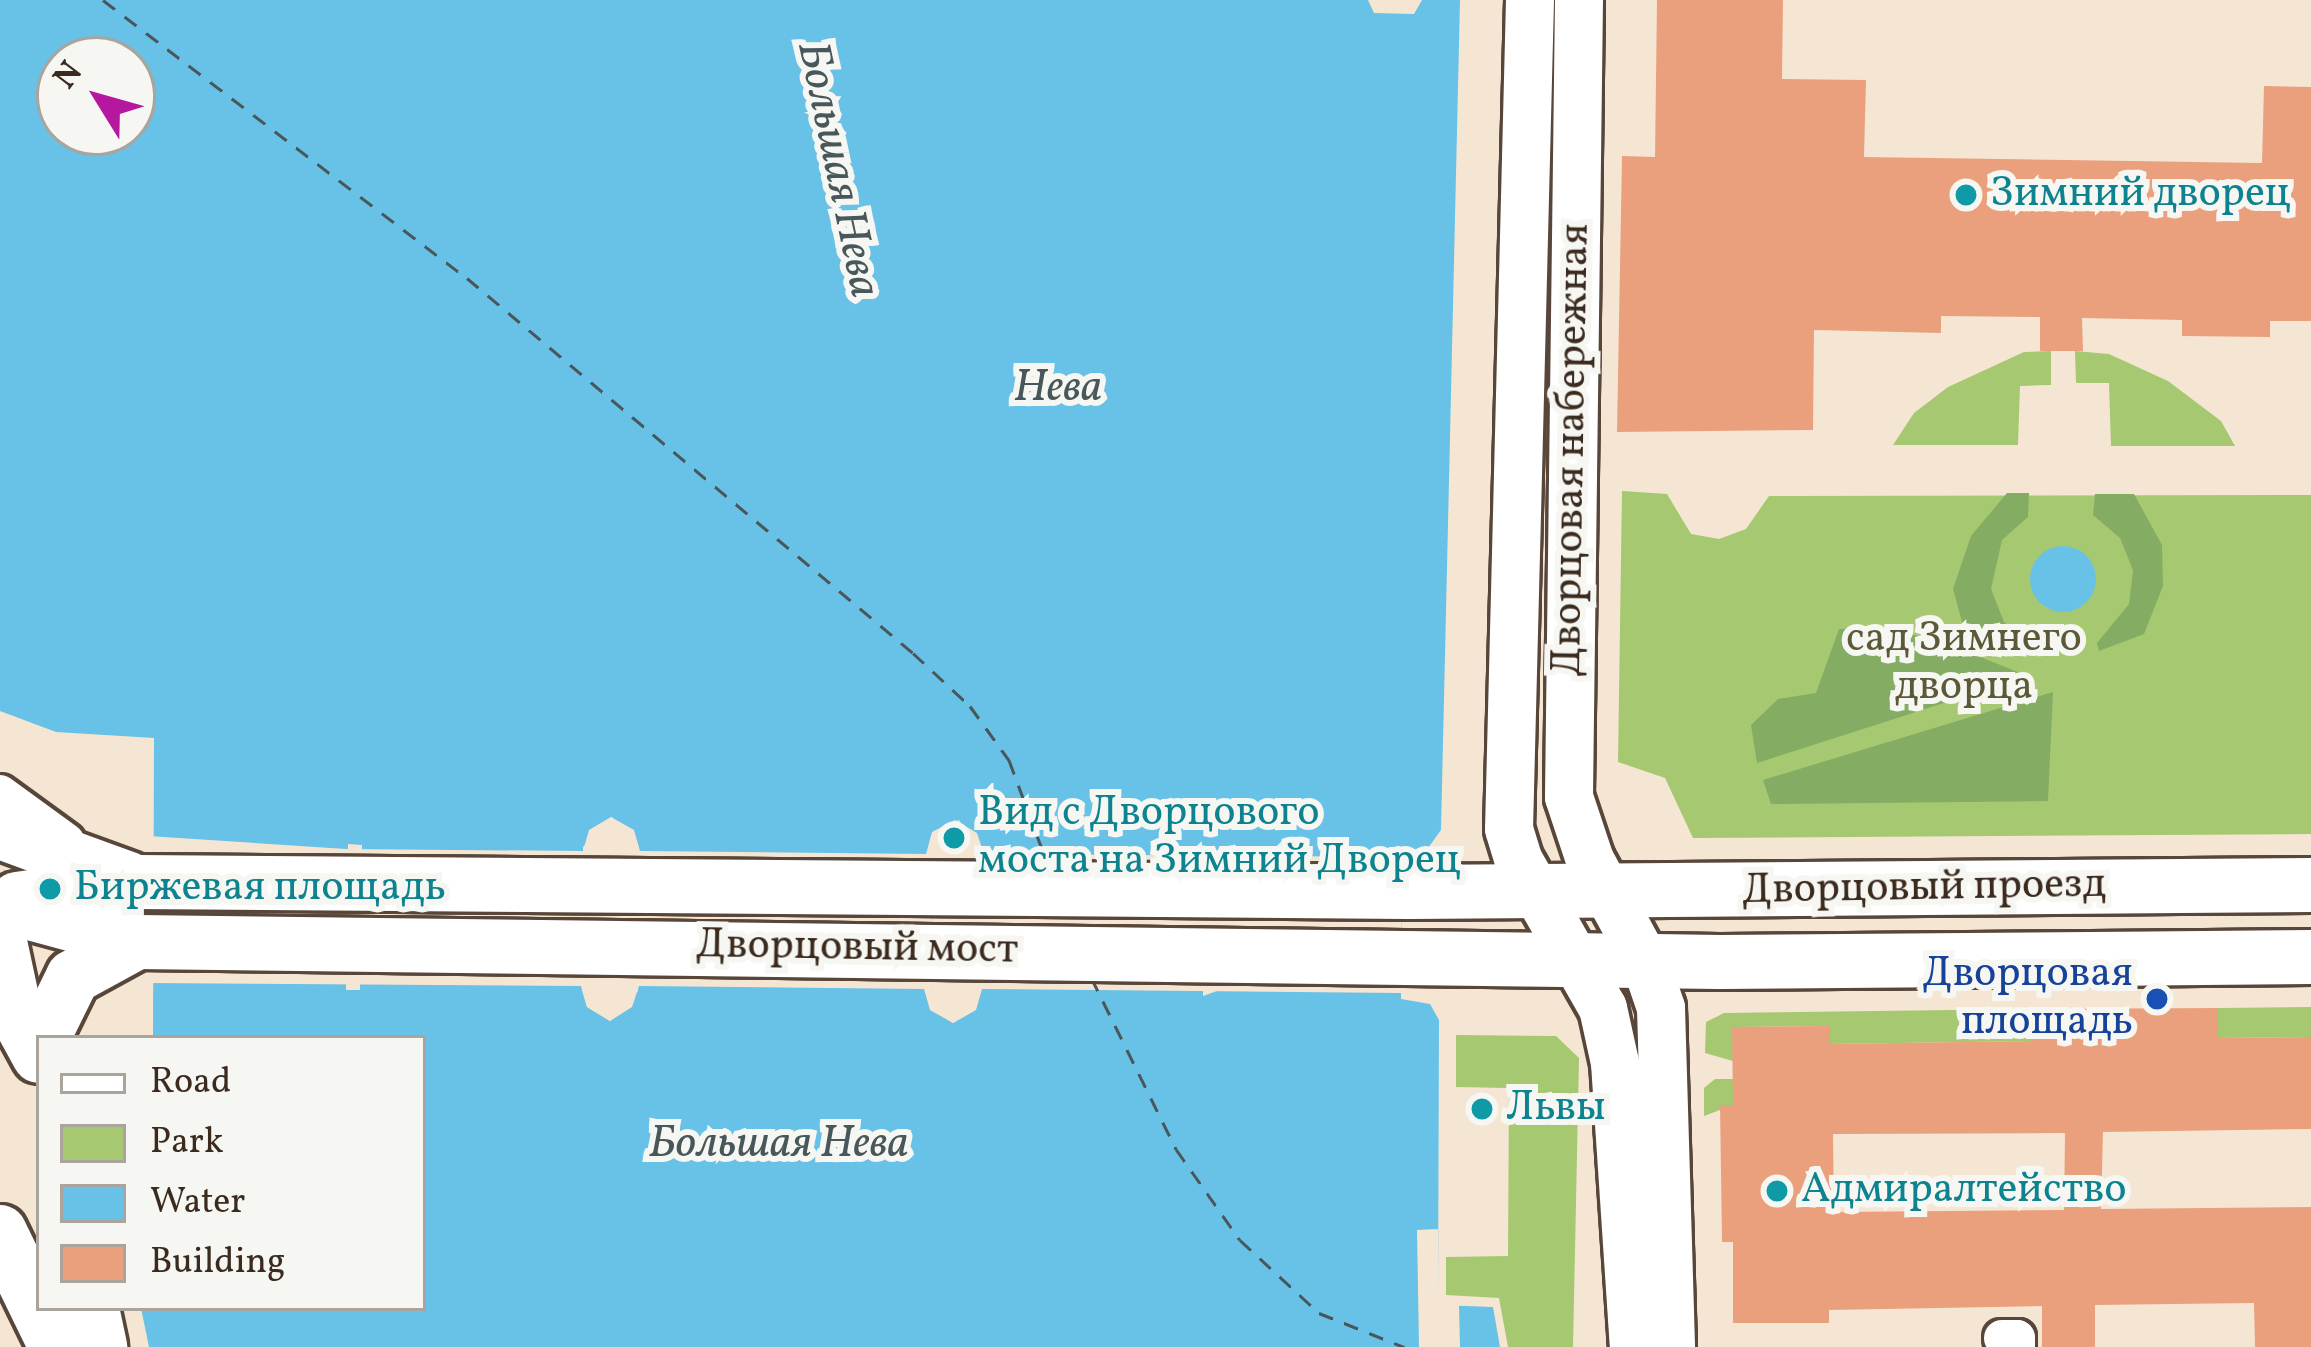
<!DOCTYPE html>
<html>
<head>
<meta charset="utf-8">
<style>
  body { margin:0 }
  #map { position:relative; width:2311px; height:1347px; overflow:hidden; background:#f5e6d4; font-family:Vollkorn,serif }
  div>[style] { position:absolute }
  .green>* { inset:0; background:#a6c870 }
  .forest>* { inset:0; background:#84ac62 }
  .water>* { inset:0; background:#68c1e6 }
  .round { border-radius:50% }
  .pier>* { inset:0; background:#f5e6d4 }
  .ferry>* { height:3px; margin-top:-1.5px; transform-origin:0; background:repeating-linear-gradient(90deg,#48575a 0 15px,transparent 0 27px) }
  .building>* { inset:0; background:#eaa07d }
  .roads { filter:drop-shadow(3px 0 #574639) drop-shadow(-3px 0 #574639) drop-shadow(0 3px #574639) drop-shadow(0 -3px #574639) }
  .minor>* { height:36px; margin:-18px; padding:0 18px; transform-origin:18px; border-radius:18px; background:#fff }
  .secondary>* { height:48px; margin:-24px; padding:0 24px; transform-origin:24px; border-radius:24px; background:#fff }
  .primary>* { height:54px; margin:-27px; padding:0 27px; transform-origin:27px; border-radius:27px; background:#fff }
  .dots>* { width:33px; height:33px; translate:-50% -50%; box-sizing:border-box; border:6px solid #f6f6f2; border-radius:50% }
  span { translate:-50% -50%; white-space:nowrap; text-align:center; line-height:1.15; -webkit-text-stroke:12px #f6f6f2; paint-order:stroke }
  .culture-label { font-size:42px; color:#0d838f }
  .left { translate:0 -50%; text-align:left }
  .street-label { font-size:42px; color:#3b2a1e }
  .park-label { font-size:42px; color:#5b5937 }
  .transit-label { font-size:42px; color:#164399 }
  .right { translate:-100% -50%; text-align:right }
  .water-label { font-size:45px; color:#48575a; font-style:italic }
  .legend { position:absolute; left:36px; top:1035px; width:390px; height:276px; box-sizing:border-box; background:#f6f6f2; border:3px solid #aba49d; margin:0; padding:15px 21px; list-style:none; font-size:36px; color:#3b2a1e }
  .legend li { display:flex; align-items:center; gap:24px; height:60px }
  .legend b { width:60px; border:3px solid #aba49d }
  .north { position:absolute; left:36px; top:36px; width:120px; height:120px; box-sizing:border-box; background:#f6f6f2; border:3px solid #aba49d; border-radius:50%; rotate:307deg; font-size:33px; font-weight:700; line-height:48px; text-align:center; color:#3b2a1e }
  .north::after { content:''; display:block; margin:auto; width:42px; height:54px; background:#b5179e; clip-path:polygon(50% 0,100% 100%,50% 72%,0 100%) }
</style>
</head>
<body>
<div id="map">
  <div class="green">
    <div style="clip-path:polygon(2051px 351px,2051px 385px,2020px 386px,2018px 445px,1893px 445px,1914px 413px,1948px 387px,2024px 352px)"></div>
    <div style="clip-path:polygon(2075px 351px,2109px 354px,2168px 381px,2221px 421px,2235px 446px,2111px 446px,2109px 383px,2076px 383px)"></div>
    <div style="clip-path:polygon(1622px 491px,1667px 494px,1691px 534px,1719px 539px,1746px 529px,1769px 496px,2311px 495px,2311px 834px,1693px 838px,1665px 778px,1618px 762px)"></div>
    <div style="clip-path:polygon(2311px 1007px,2311px 1037px,2218px 1038px,2218px 1008px)"></div>
    <div style="clip-path:polygon(2031px 1009px,2032px 1041px,1830px 1044px,1830px 1026px,1733px 1027px,1733px 1061px,1705px 1053px,1706px 1022px,1724px 1013px)"></div>
    <div style="clip-path:polygon(1456px 1035px,1556px 1036px,1579px 1058px,1573px 1347px,1508px 1347px,1499px 1298px,1446px 1295px,1446px 1257px,1508px 1256px,1509px 1088px,1456px 1087px)"></div>
    <div style="clip-path:polygon(1715px 1079px,1733px 1079px,1733px 1105px,1704px 1116px,1704px 1088px)"></div>
  </div>
  <div class="forest">
    <div style="clip-path:polygon(2007px 493px,2029px 493px,2028px 517px,2002px 540px,1991px 589px,2004px 622px,2033px 648px,2029px 655px,1964px 629px,1953px 589px,1971px 536px)"></div>
    <div style="clip-path:polygon(2095px 494px,2134px 494px,2162px 545px,2163px 586px,2144px 634px,2099px 651px,2097px 643px,2129px 604px,2133px 570px,2120px 538px,2093px 515px)"></div>
    <div style="clip-path:polygon(1874px 628px,1935px 639px,2028px 676px,1757px 763px,1751px 725px,1778px 699px,1816px 693px,1839px 629px)"></div>
    <div style="clip-path:polygon(2053px 692px,2048px 801px,1771px 804px,1763px 780px)"></div>
  </div>
  <div class="water">
    <div style="clip-path:polygon(evenodd,0 0,1460px 0,1441px 830px,1428px 848px,1402px 850px,1401px 999px,1430px 1004px,1439px 1020px,1438px 1305px,1493px 1307px,1500px 1347px,149px 1347px,141px 1308px,423px 1308px,423px 1038px,153px 1038px,154px 738px,56px 732px,0 711px,0 0,60px 60px,132px 60px,132px 132px,60px 132px,60px 60px,0 0,612px 817px,639px 847px,638px 991px,610px 1021px,587px 1007px,582px 990px,583px 847px,612px 817px,0 0,959px 820px,977px 849px,975px 1010px,953px 1023px,931px 1009px,932px 833px,959px 820px,0 0,348px 844px,362px 845px,360px 990px,346px 990px,348px 844px,0 0,1219px 852px,1217px 991px,1203px 996px,1204px 856px,1219px 852px)"></div>
    <div class="round" style="left:2030px;top:546px;width:66px;height:66px"></div>
  </div>
  <div class="pier">
    <div style="clip-path:polygon(1368px 0,1422px 0,1414px 14px,1374px 13px)"></div>
    <div style="clip-path:polygon(evenodd,611px 817px,634px 830px,640px 851px,926px 854px,932px 832px,955px 820px,977px 833px,984px 854px,1402px 857px,1401px 993px,982px 989px,976px 1010px,953px 1023px,930px 1010px,924px 989px,639px 986px,632px 1007px,610px 1021px,587px 1007px,581px 986px,147px 983px,148px 836px,346px 849px,583px 851px,589px 830px,611px 817px,611px 823px,633px 852px,632px 986px,612px 1015px,600px 1010px,588px 985px,589px 852px,611px 823px,611px 817px,955px 826px,977px 855px,975px 988px,953px 1017px,931px 988px,932px 854px,955px 826px)"></div>
    <div style="clip-path:polygon(1438px 1104px,1438px 1304px,1459px 1305px,1460px 1347px,1419px 1347px,1417px 1230px,1438px 1229px)"></div>
  </div>
  <div class="ferry">
    <div style="left:103px;top:0;width:458px;rotate:37.4deg"></div>
    <div style="left:467px;top:278px;width:583px;rotate:40.06deg"></div>
    <div style="left:913px;top:653px;width:78px;rotate:42.9deg"></div>
    <div style="left:970px;top:706px;width:67px;rotate:54.2deg"></div>
    <div style="left:1009px;top:760px;width:109px;rotate:69.6deg"></div>
    <div style="left:1091px;top:977px;width:192px;rotate:63.7deg"></div>
    <div style="left:1176px;top:1149px;width:111px;rotate:54.9deg"></div>
    <div style="left:1240px;top:1240px;width:108px;rotate:42.7deg"></div>
    <div style="left:1319px;top:1313px;width:92px;rotate:21.8deg"></div>
  </div>
  <div class="building">
    <div style="clip-path:polygon(1657px 0,1783px 0,1782px 79px,1866px 80px,1864px 157px,2262px 163px,2264px 86px,2311px 87px,2311px 321px,2270px 321px,2270px 337px,2182px 336px,2182px 320px,2082px 318px,2083px 351px,2040px 351px,2040px 317px,1941px 316px,1941px 333px,1814px 330px,1813px 430px,1617px 432px,1622px 156px,1655px 157px)"></div>
    <div style="clip-path:polygon(evenodd,2218px 1008px,2218px 1038px,2311px 1037px,2311px 1129px,2103px 1132px,2101px 1209px,2311px 1207px,2311px 1347px,2255px 1347px,2254px 1303px,2095px 1305px,2095px 1347px,2042px 1347px,2042px 1306px,1829px 1310px,1829px 1323px,1733px 1323px,1733px 1242px,1722px 1242px,1720px 1105px,1733px 1105px,1732px 1027px,1830px 1026px,1830px 1044px,2032px 1041px,2031px 1009px,2218px 1008px,2065px 1133px,2064px 1210px,1834px 1212px,1833px 1134px,2065px 1133px)"></div>
  </div>
  <div class="roads">
    <div class="minor">
      <div style="left:0;top:793px;width:82px;rotate:36deg"></div>
      <div style="left:2002px;top:1338px;width:15px"></div>
      <div style="left:2017px;top:1338px;width:9px;rotate:90deg"></div>
    </div>
    <div class="secondary">
      <div style="left:1530px;top:0;width:829px;rotate:91.45deg"></div>
      <div style="left:1509px;top:829px;width:34px;rotate:73deg"></div>
      <div style="left:1519px;top:861px;width:169px;rotate:60.3deg"></div>
      <div style="left:1603px;top:1008px;width:56px;rotate:77.7deg"></div>
      <div style="left:1615px;top:1063px;width:285px;rotate:86.2deg"></div>
      <div style="left:1579px;top:0;width:797px;rotate:90.72deg"></div>
      <div style="left:1569px;top:797px;width:66px;rotate:71.6deg"></div>
      <div style="left:1590px;top:860px;width:115px;rotate:61.4deg"></div>
      <div style="left:1645px;top:961px;width:50px;rotate:71.2deg"></div>
      <div style="left:1661px;top:1008px;width:339px;rotate:88.3deg"></div>
    </div>
    <div class="primary">
      <div style="left:0;top:832px;width:137px;rotate:20deg"></div>
      <div style="left:17px;top:899px;width:121px;rotate:-8.1deg"></div>
      <div style="left:137px;top:882px;width:1272px;rotate:0.45deg"></div>
      <div style="left:1409px;top:892px;width:902px;rotate:-0.44deg"></div>
      <div style="left:0;top:905px;width:142px;rotate:15.1deg"></div>
      <div style="left:137px;top:942px;width:1583px;rotate:0.72deg"></div>
      <div style="left:1720px;top:962px;width:591px;rotate:-0.48deg"></div>
      <div style="left:0;top:942px;width:72px;rotate:77.9deg"></div>
      <div style="left:15px;top:1012px;width:50px;rotate:61.4deg"></div>
      <div style="left:43px;top:1038px;width:68px;rotate:-63.8deg"></div>
      <div style="left:73px;top:977px;width:73px;rotate:-28.7deg"></div>
      <div style="left:0;top:1232px;width:128px;rotate:64deg"></div>
      <div style="left:92px;top:1308px;width:40px;rotate:78deg"></div>
    </div>
  </div>
  <div class="dots">
    <div style="left:1966px;top:195px;background:#0f9aa8"></div>
    <div style="left:954px;top:838px;background:#0f9aa8"></div>
    <div style="left:50px;top:889px;background:#0f9aa8"></div>
    <div style="left:2157px;top:999px;background:#1a4fb4"></div>
    <div style="left:1482px;top:1109px;background:#0f9aa8"></div>
    <div style="left:1777px;top:1191px;background:#0f9aa8"></div>
  </div>
  <div class="culture-label">
    <span class="left" style="left:1990px;top:195px">Зимний дворец</span>
    <span class="left" style="left:978px;top:838px">Вид с Дворцового<br>моста на Зимний Дворец</span>
    <span class="left" style="left:74px;top:889px">Биржевая площадь</span>
    <span class="left" style="left:1506px;top:1109px">Львы</span>
    <span class="left" style="left:1801px;top:1191px">Адмиралтейство</span>
  </div>
  <div class="street-label">
    <span style="left:1573px;top:450px;rotate:-89deg">Дворцовая набережная</span>
    <span style="left:1924px;top:889px;rotate:-1deg">Дворцовый проезд</span>
    <span style="left:857px;top:949px;rotate:1deg">Дворцовый мост</span>
  </div>
  <div class="park-label">
    <span style="left:1964px;top:664px">сад Зимнего<br>дворца</span>
  </div>
  <div class="transit-label">
    <span class="right" style="left:2133px;top:999px">Дворцовая<br>площадь</span>
  </div>
  <div class="water-label">
    <span style="left:837px;top:170px;rotate:78deg">Большая Нева</span>
    <span style="left:1058px;top:389px">Нева</span>
    <span style="left:779px;top:1145px">Большая Нева</span>
  </div>
  <ul class="legend">
  <li><b style="height:15px;background:#fff"></b>Road</li>
  <li><b style="height:33px;background:#a6c870"></b>Park</li>
  <li><b style="height:33px;background:#68c1e6"></b>Water</li>
  <li><b style="height:33px;background:#eaa07d"></b>Building</li>
  </ul>
  <div class="north">N</div>
</div>
</body>
</html>
